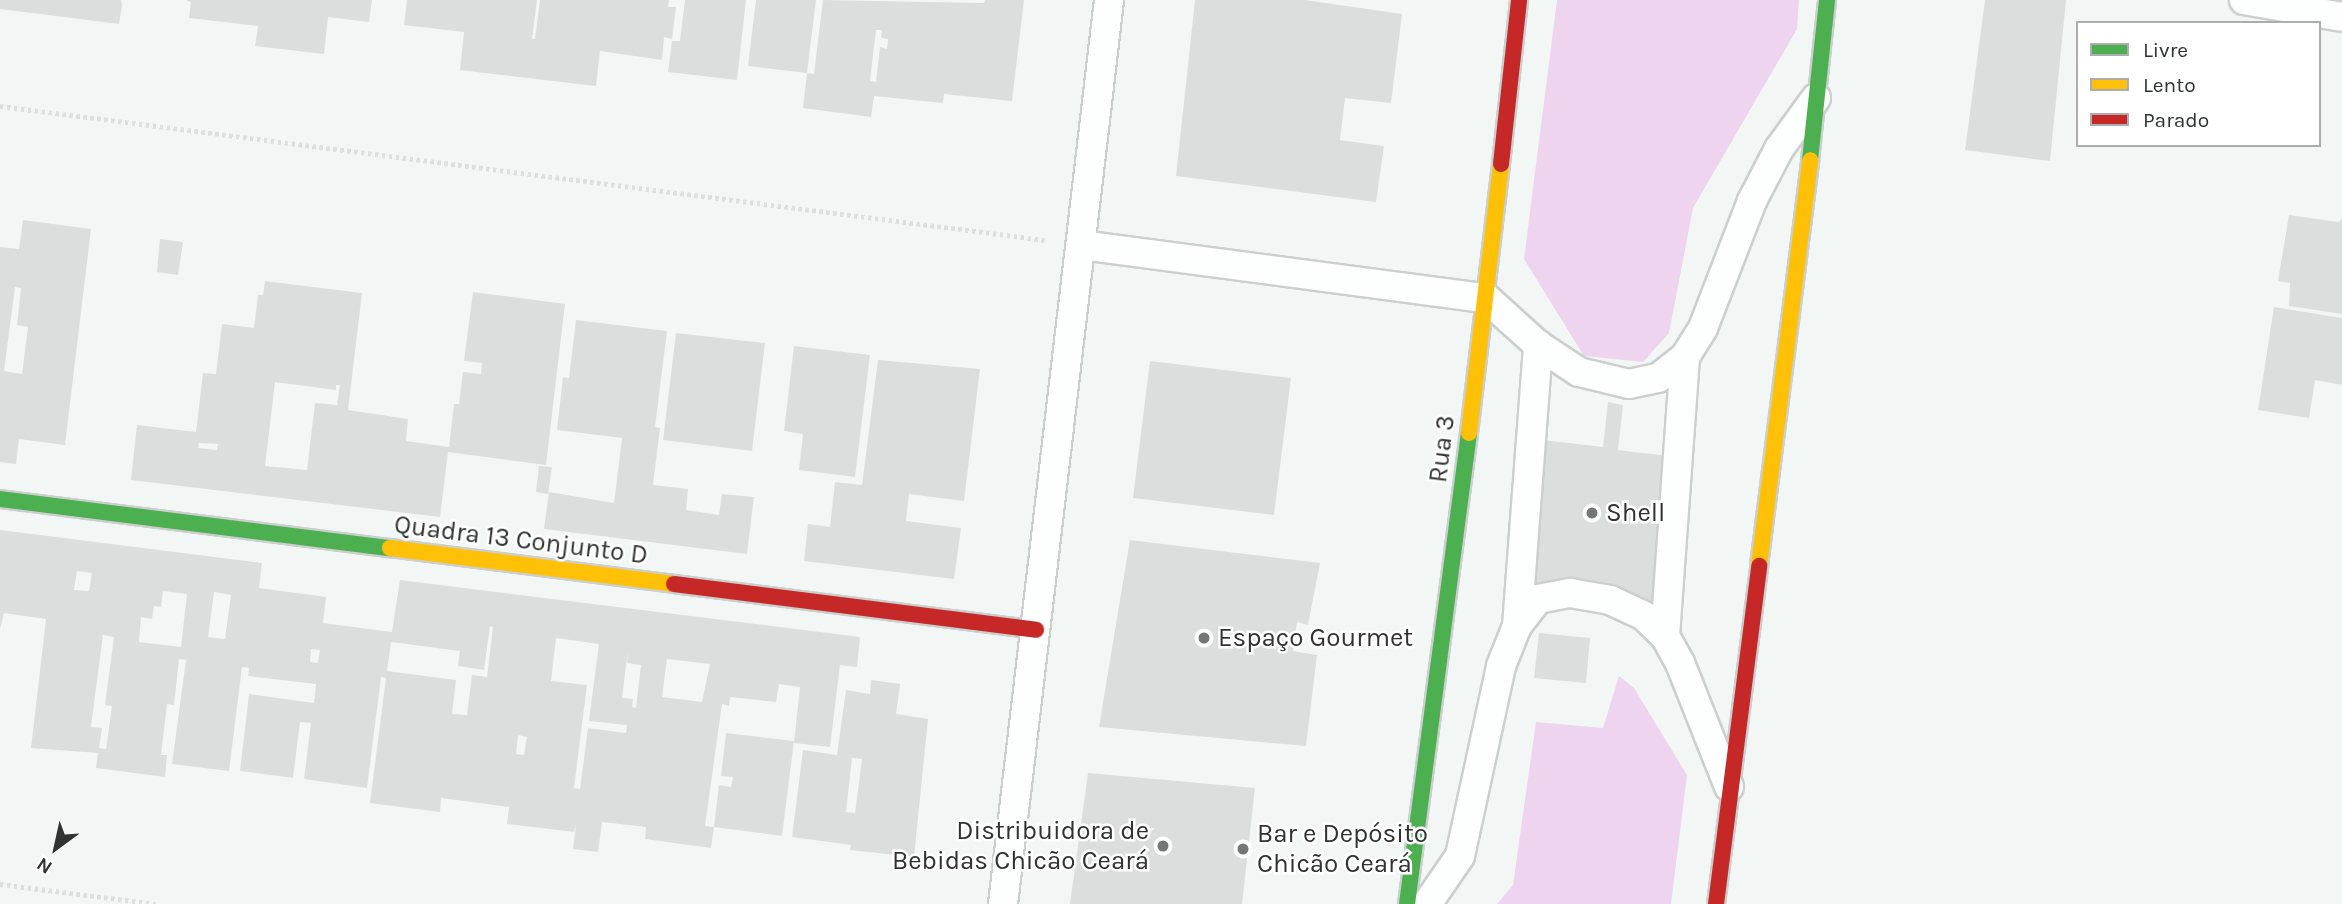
<!DOCTYPE html>
<html>
<head>
<meta charset="utf-8">
<style>
  body { margin:0 }
  #map { position:relative; width:2342px; height:904px; overflow:hidden; background:#f2f7f6; font-family:Karla,sans-serif }
  div>[style] { position:absolute }
  .green>* { inset:0; background:#eed4ee }
  .building>* { inset:0; background:#dadfde }
  .path>* { height:4.5px; margin-top:-2.25px; transform-origin:0; background:repeating-linear-gradient(90deg,#dee0e0 0 3.5px,transparent 0 7px) }
  .roads { filter:drop-shadow(2px 0 #cbcfce) drop-shadow(-2px 0 #cbcfce) drop-shadow(0 2px #cbcfce) drop-shadow(0 -2px #cbcfce) }
  .lane>* { height:28px; margin:-14px; padding:0 14px; transform-origin:14px; border-radius:14px; background:#fdfefe }
  .fast>* { height:16px; margin:-8px; padding:0 8px; transform-origin:8px; border-radius:8px; background:#4caf50 }
  .slow>* { height:16px; margin:-8px; padding:0 8px; transform-origin:8px; border-radius:8px; background:#ffc107 }
  .jam>* { height:16px; margin:-8px; padding:0 8px; transform-origin:8px; border-radius:8px; background:#c62828 }
  .dots>* { width:19px; height:19px; translate:-50% -50%; box-sizing:border-box; border:4px solid #fff; border-radius:50% }
  span { translate:-50% -50%; white-space:nowrap; text-align:center; line-height:1.15; -webkit-text-stroke:5px #fff; paint-order:stroke }
  .street-label { font-size:26px; color:#2f3332 }
  .poi-label { font-size:26px; color:#2f3332 }
  .left { translate:0 -50%; text-align:left }
  .right { translate:-100% -50%; text-align:right }
  .legend { position:absolute; left:2076px; top:21px; width:245px; height:126px; box-sizing:border-box; background:#fff; border:2px solid #acadad; margin:0; padding:9px 12px; list-style:none; font-size:21px; color:#2f3332 }
  .legend li { display:flex; align-items:center; gap:14px; height:35px }
  .legend b { width:35px; border:2px solid #acadad }
  .north { position:absolute; left:21px; top:813px; width:70px; height:70px; -webkit-text-stroke:5px #fff; paint-order:stroke; rotate:213deg; font-size:19px; font-weight:700; line-height:28px; text-align:center; color:#2f3332 }
  .north::after { content:''; display:block; margin:auto; width:24px; height:32px; background:#2f3332; clip-path:polygon(50% 0,100% 100%,50% 72%,0 100%) }
</style>
</head>
<body>
<div id="map">
  <div class="green">
    <div style="clip-path:polygon(1557px 0,1799px 0,1797px 29px,1693px 208px,1669px 333px,1643px 362px,1584px 356px,1524px 259px)"></div>
    <div style="clip-path:polygon(1619px 676px,1634px 688px,1687px 775px,1671px 904px,1497px 904px,1513px 885px,1536px 722px,1603px 728px)"></div>
  </div>
  <div class="building">
    <div style="clip-path:polygon(0 0,121px 0,122px 6px,119px 24px,0 9px)"></div>
    <div style="clip-path:polygon(186px 0,372px 0,369px 22px,328px 17px,324px 54px,255px 46px,258px 26px,189px 18px,191px 2px)"></div>
    <div style="clip-path:polygon(407px 0,537px 0,532px 39px,535px 39px,540px 0,669px 0,668px 7px,676px 7px,672px 39px,664px 37px,662px 60px,600px 51px,596px 86px,460px 70px,464px 32px,404px 25px)"></div>
    <div style="clip-path:polygon(685px 0,746px 0,737px 80px,668px 72px,672px 41px,680px 41px)"></div>
    <div style="clip-path:polygon(756px 0,816px 0,807px 73px,748px 66px)"></div>
    <div style="clip-path:polygon(evenodd,823px 0,984px 3px,985px 0,1024px 0,1012px 101px,944px 94px,943px 103px,874px 96px,871px 117px,803px 108px,807px 73px,814px 74px,823px 0,876px 30px,882px 30px,881px 38px,888px 39px,887px 49px,880px 47px,876px 82px,870px 81px,876px 30px)"></div>
    <div style="clip-path:polygon(1195px 0,1305px 0,1402px 14px,1391px 103px,1345px 98px,1340px 140px,1384px 146px,1376px 202px,1176px 176px)"></div>
    <div style="clip-path:polygon(1985px 0,2066px 0,2050px 161px,1965px 150px)"></div>
    <div style="clip-path:polygon(2289px 215px,2338px 222px,2342px 219px,2342px 314px,2289px 306px,2290px 283px,2278px 281px)"></div>
    <div style="clip-path:polygon(evenodd,23px 220px,91px 229px,65px 445px,19px 439px,16px 464px,0 462px,0 247px,19px 249px,23px 220px,15px 287px,21px 288px,17px 325px,28px 327px,22px 374px,4px 371px,15px 287px)"></div>
    <div style="clip-path:polygon(160px 239px,183px 242px,178px 275px,157px 272px)"></div>
    <div style="clip-path:polygon(evenodd,265px 281px,362px 293px,348px 410px,408px 419px,406px 441px,449px 447px,454px 404px,459px 404px,463px 372px,481px 374px,482px 363px,464px 361px,473px 292px,565px 304px,546px 465px,448px 452px,440px 517px,131px 480px,137px 425px,196px 432px,203px 373px,216px 374px,222px 324px,254px 328px,258px 295px,263px 295px,265px 281px,275px 382px,336px 390px,336px 385px,340px 385px,337px 405px,315px 403px,307px 470px,265px 466px,275px 382px,265px 281px,199px 443px,218px 444px,217px 450px,198px 448px,199px 443px)"></div>
    <div style="clip-path:polygon(2274px 307px,2342px 318px,2342px 385px,2315px 380px,2309px 418px,2258px 410px)"></div>
    <div style="clip-path:polygon(576px 320px,667px 331px,655px 427px,660px 428px,653px 485px,688px 489px,686px 510px,719px 515px,722px 494px,754px 497px,747px 554px,544px 529px,549px 492px,614px 503px,622px 438px,557px 430px,563px 377px,569px 378px)"></div>
    <div style="clip-path:polygon(676px 333px,765px 343px,752px 451px,663px 440px)"></div>
    <div style="clip-path:polygon(794px 346px,870px 355px,855px 477px,799px 470px,803px 434px,784px 431px)"></div>
    <div style="clip-path:polygon(878px 360px,980px 369px,964px 501px,909px 494px,906px 521px,961px 528px,954px 579px,804px 561px,808px 524px,830px 527px,835px 482px,862px 485px)"></div>
    <div style="clip-path:polygon(1150px 361px,1291px 378px,1274px 515px,1133px 498px)"></div>
    <div style="clip-path:polygon(1608px 402px,1623px 405px,1618px 450px,1685px 458px,1666px 608px,1516px 590px,1535px 439px,1603px 447px)"></div>
    <div style="clip-path:polygon(539px 466px,552px 467px,548px 494px,536px 492px)"></div>
    <div style="clip-path:polygon(evenodd,0 530px,262px 563px,259px 588px,326px 597px,323px 623px,392px 632px,400px 580px,860px 637px,857px 667px,840px 665px,830px 747px,794px 743px,800px 687px,779px 684px,776px 702px,730px 697px,729px 706px,722px 704px,705px 826px,714px 827px,711px 848px,645px 839px,646px 827px,602px 822px,598px 852px,573px 849px,576px 824px,574px 832px,507px 824px,509px 807px,441px 798px,440px 812px,370px 803px,386px 678px,381px 677px,367px 788px,304px 779px,311px 723px,300px 722px,293px 778px,240px 771px,249px 694px,314px 703px,316px 684px,248px 676px,249px 668px,242px 667px,229px 771px,172px 764px,186px 660px,179px 659px,174px 705px,167px 704px,161px 755px,167px 755px,165px 777px,96px 768px,98px 753px,31px 748px,46px 619px,4px 613px,0 629px,0 530px,77px 571px,92px 573px,89px 591px,74px 590px,77px 571px,0 530px,163px 591px,187px 594px,181px 647px,139px 642px,141px 617px,152px 619px,154px 606px,161px 607px,163px 591px,0 530px,214px 592px,231px 595px,225px 639px,208px 637px,214px 592px,0 530px,490px 626px,493px 627px,487px 677px,472px 675px,467px 715px,452px 714px,456px 680px,387px 671px,391px 642px,460px 651px,458px 666px,484px 670px,490px 626px,0 530px,103px 635px,114px 637px,105px 705px,112px 706px,106px 749px,99px 748px,102px 728px,91px 727px,103px 635px,0 530px,556px 638px,599px 644px,589px 721px,627px 725px,626px 733px,588px 728px,580px 789px,574px 788px,587px 685px,551px 681px,556px 638px,0 530px,311px 649px,320px 650px,318px 663px,310px 662px,311px 649px,0 530px,628px 650px,627px 663px,641px 665px,636px 708px,632px 707px,633px 699px,622px 698px,628px 650px,0 530px,667px 659px,710px 664px,702px 702px,662px 697px,667px 659px,0 530px,518px 735px,527px 737px,524px 755px,516px 754px,518px 735px)"></div>
    <div style="clip-path:polygon(1130px 540px,1320px 563px,1308px 625px,1297px 622px,1293px 651px,1317px 655px,1306px 746px,1099px 727px)"></div>
    <div style="clip-path:polygon(1539px 633px,1590px 638px,1586px 683px,1534px 678px)"></div>
    <div style="clip-path:polygon(evenodd,871px 680px,900px 684px,896px 714px,928px 719px,914px 857px,850px 850px,851px 845px,792px 837px,803px 750px,837px 755px,846px 690px,870px 694px,871px 680px,852px 758px,862px 759px,855px 813px,846px 812px,852px 758px)"></div>
    <div style="clip-path:polygon(726px 733px,794px 741px,782px 836px,714px 827px,719px 785px,731px 787px,733px 777px,721px 776px)"></div>
    <div style="clip-path:polygon(1088px 773px,1255px 788px,1242px 904px,1070px 904px)"></div>
  </div>
  <div class="path">
    <div style="left:0;top:106px;width:1053px;rotate:7.31deg"></div>
    <div style="left:0;top:884px;width:157px;rotate:7.3deg"></div>
  </div>
  <div class="roads">
    <div class="lane">
      <div style="left:2244px;top:0;width:99px;rotate:9.8deg"></div>
      <div style="left:1081px;top:245px;width:408px;rotate:7.5deg"></div>
      <div style="left:1486px;top:298px;width:70px;rotate:42.1deg"></div>
      <div style="left:1538px;top:345px;width:49px;rotate:33.4deg"></div>
      <div style="left:1579px;top:372px;width:51px;rotate:13.5deg"></div>
      <div style="left:1629px;top:384px;width:30px;rotate:-12deg"></div>
      <div style="left:1658px;top:378px;width:34px;rotate:-38deg"></div>
      <div style="left:1685px;top:357px;width:34px;rotate:-58deg"></div>
      <div style="left:1703px;top:328px;width:136px;rotate:-68.9deg"></div>
      <div style="left:1752px;top:201px;width:59px;rotate:-62.6deg"></div>
      <div style="left:1779px;top:149px;width:63px;rotate:-54deg"></div>
      <div style="left:1517px;top:626px;width:282px;rotate:-85.7deg"></div>
      <div style="left:1665px;top:636px;width:280px;rotate:-85.9deg"></div>
      <div style="left:1003px;top:904px;width:910px;rotate:-83.31deg"></div>
      <div style="left:1427px;top:904px;width:58px;rotate:-55.5deg"></div>
      <div style="left:1460px;top:856px;width:194px;rotate:-77.8deg"></div>
      <div style="left:1501px;top:666px;width:43px;rotate:-68.2deg"></div>
      <div style="left:1517px;top:626px;width:34px;rotate:-52deg"></div>
      <div style="left:1538px;top:599px;width:33px;rotate:-11deg"></div>
      <div style="left:1570px;top:593px;width:41px;rotate:9.9deg"></div>
      <div style="left:1610px;top:600px;width:38px;rotate:25deg"></div>
      <div style="left:1644px;top:616px;width:29px;rotate:44deg"></div>
      <div style="left:1665px;top:636px;width:31px;rotate:61deg"></div>
      <div style="left:1680px;top:663px;width:133px;rotate:68.4deg"></div>
    </div>
    <div class="fast">
      <div style="left:1810px;top:160px;width:161px;rotate:-83.9deg"></div>
      <div style="left:0;top:499px;width:393px;rotate:7.2deg"></div>
      <div style="left:1407px;top:904px;width:475px;rotate:-82.5deg"></div>
    </div>
    <div class="slow">
      <div style="left:1469px;top:433px;width:271px;rotate:-83.2deg"></div>
      <div style="left:390px;top:548px;width:286px;rotate:7.2deg"></div>
      <div style="left:1759px;top:566px;width:409px;rotate:-82.8deg"></div>
    </div>
    <div class="jam">
      <div style="left:1501px;top:164px;width:165px;rotate:-83.7deg"></div>
      <div style="left:674px;top:584px;width:365px;rotate:7.2deg"></div>
      <div style="left:1716px;top:904px;width:341px;rotate:-82.7deg"></div>
    </div>
  </div>
  <div class="dots">
    <div style="left:1592px;top:513px;background:#737877"></div>
    <div style="left:1204px;top:638px;background:#737877"></div>
    <div style="left:1163px;top:846px;background:#737877"></div>
    <div style="left:1243px;top:849px;background:#737877"></div>
  </div>
  <div class="street-label">
    <span style="left:1442px;top:449px;rotate:-83deg">Rua 3</span>
    <span style="left:521px;top:540px;rotate:7deg">Quadra 13 Conjunto D</span>
  </div>
  <div class="poi-label">
    <span class="left" style="left:1606px;top:513px">Shell</span>
    <span class="left" style="left:1218px;top:638px">Espaço Gourmet</span>
    <span class="right" style="left:1149px;top:846px">Distribuidora de<br>Bebidas Chicão Ceará</span>
    <span class="left" style="left:1257px;top:849px">Bar e Depósito<br>Chicão Ceará</span>
  </div>
  <ul class="legend">
  <li><b style="height:9px;background:#4caf50"></b>Livre</li>
  <li><b style="height:9px;background:#ffc107"></b>Lento</li>
  <li><b style="height:9px;background:#c62828"></b>Parado</li>
  </ul>
  <div class="north">N</div>
</div>
</body>
</html>
